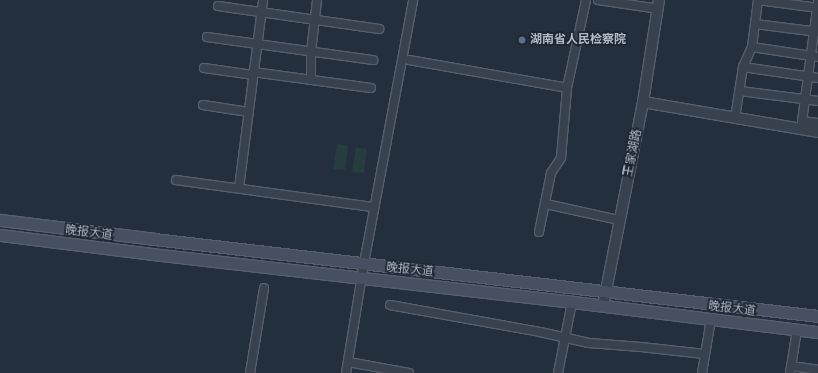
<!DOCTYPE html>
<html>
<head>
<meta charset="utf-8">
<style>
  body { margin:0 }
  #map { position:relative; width:818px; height:373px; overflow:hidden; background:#242f3e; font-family:"Sofia Sans Condensed","Noto Sans SC",sans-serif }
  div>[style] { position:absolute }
  .green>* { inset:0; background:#263c3f }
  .roads { filter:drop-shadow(1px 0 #565f6c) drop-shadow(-1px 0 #565f6c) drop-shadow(0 1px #565f6c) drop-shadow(0 -1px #565f6c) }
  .minor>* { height:8px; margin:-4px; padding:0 4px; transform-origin:4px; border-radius:4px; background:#38414e }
  .tertiary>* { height:10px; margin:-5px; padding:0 5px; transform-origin:5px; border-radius:5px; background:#38414e }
  .secondary>* { height:11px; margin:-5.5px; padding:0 5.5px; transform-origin:5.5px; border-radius:5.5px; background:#465061 }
  .dots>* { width:11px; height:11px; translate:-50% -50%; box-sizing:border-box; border:2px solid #1d2633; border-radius:50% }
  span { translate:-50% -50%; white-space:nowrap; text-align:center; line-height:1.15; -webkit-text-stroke:3.5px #1d2633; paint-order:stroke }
  .poi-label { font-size:12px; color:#b4bcc9; font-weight:700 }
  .left { translate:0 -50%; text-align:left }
  .street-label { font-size:12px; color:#b4bcc9 }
</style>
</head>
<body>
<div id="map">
  <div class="green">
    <div style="clip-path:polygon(337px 144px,348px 146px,345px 170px,333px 169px)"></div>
    <div style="clip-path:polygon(356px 147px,367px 149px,364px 173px,352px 172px)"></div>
  </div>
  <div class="roads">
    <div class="minor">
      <div style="left:598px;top:0;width:55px;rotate:8.4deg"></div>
      <div style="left:758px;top:0;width:61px;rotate:7.6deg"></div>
      <div style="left:218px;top:6px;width:163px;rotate:8.1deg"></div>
      <div style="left:755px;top:24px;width:64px;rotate:7.2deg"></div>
      <div style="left:207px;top:37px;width:168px;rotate:7.9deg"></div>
      <div style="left:752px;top:47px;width:67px;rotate:8.6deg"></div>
      <div style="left:409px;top:60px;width:160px;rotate:10deg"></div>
      <div style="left:743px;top:67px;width:76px;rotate:8.3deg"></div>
      <div style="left:204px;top:68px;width:49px;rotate:8.1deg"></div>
      <div style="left:253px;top:72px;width:119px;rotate:7.7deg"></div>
      <div style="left:311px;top:80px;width:28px;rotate:-90deg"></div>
      <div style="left:311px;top:52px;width:52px;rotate:-83.4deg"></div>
      <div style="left:740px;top:91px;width:79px;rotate:7.3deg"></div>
      <div style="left:203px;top:105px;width:46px;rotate:8.8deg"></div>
      <div style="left:735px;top:118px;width:52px;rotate:-81.1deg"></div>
      <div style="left:743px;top:67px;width:22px;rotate:-66deg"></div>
      <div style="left:752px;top:47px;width:47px;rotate:-82.7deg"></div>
      <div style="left:802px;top:121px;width:16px;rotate:7deg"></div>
      <div style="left:801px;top:129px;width:129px;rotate:-82.4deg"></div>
      <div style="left:176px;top:180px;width:198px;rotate:7.8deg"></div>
      <div style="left:239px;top:188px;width:190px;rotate:-82.7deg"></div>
      <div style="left:546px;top:204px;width:75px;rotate:12.4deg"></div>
      <div style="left:539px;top:232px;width:60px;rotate:-78.5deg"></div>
      <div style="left:551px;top:173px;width:18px;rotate:-56deg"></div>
      <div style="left:561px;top:158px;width:70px;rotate:-85.1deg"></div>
      <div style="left:567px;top:88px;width:90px;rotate:-77.8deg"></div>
      <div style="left:390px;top:305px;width:152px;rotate:10.2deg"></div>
      <div style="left:540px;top:332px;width:50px;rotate:12.7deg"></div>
      <div style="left:589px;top:343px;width:52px;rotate:4.4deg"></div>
      <div style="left:641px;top:347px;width:64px;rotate:6.2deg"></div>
      <div style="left:348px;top:362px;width:62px;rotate:10.2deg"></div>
      <div style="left:791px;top:366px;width:27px;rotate:8deg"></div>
      <div style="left:250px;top:373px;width:86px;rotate:-80.6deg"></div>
      <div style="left:346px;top:373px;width:111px;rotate:-80.7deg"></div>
      <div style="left:364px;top:263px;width:268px;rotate:-79.4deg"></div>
      <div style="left:558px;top:373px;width:72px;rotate:-78.8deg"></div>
      <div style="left:702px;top:373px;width:55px;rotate:-80.5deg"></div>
      <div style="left:790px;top:373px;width:44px;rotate:-80.8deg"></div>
    </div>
    <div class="tertiary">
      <div style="left:643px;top:102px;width:178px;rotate:9.7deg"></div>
      <div style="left:603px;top:306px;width:208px;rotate:-78.9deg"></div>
      <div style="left:643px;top:102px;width:103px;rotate:-81.1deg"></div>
    </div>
    <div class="secondary">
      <div style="left:0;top:220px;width:155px;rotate:7deg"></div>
      <div style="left:154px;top:239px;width:668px;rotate:6.61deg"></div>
      <div style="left:0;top:235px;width:153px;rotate:7.1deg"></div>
      <div style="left:152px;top:254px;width:423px;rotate:6.5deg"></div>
      <div style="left:572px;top:302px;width:248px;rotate:7deg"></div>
    </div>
  </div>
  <div class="dots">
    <div style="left:522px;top:40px;background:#5c6f8a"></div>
  </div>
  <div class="poi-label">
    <span class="left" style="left:530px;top:40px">湖南省人民检察院</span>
  </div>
  <div class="street-label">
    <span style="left:633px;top:153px;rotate:-79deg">王家湖路</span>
    <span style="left:89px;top:233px;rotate:7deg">晚报大道</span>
    <span style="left:410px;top:270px;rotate:6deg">晚报大道</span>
    <span style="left:732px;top:309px;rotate:7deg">晚报大道</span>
  </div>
</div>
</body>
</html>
